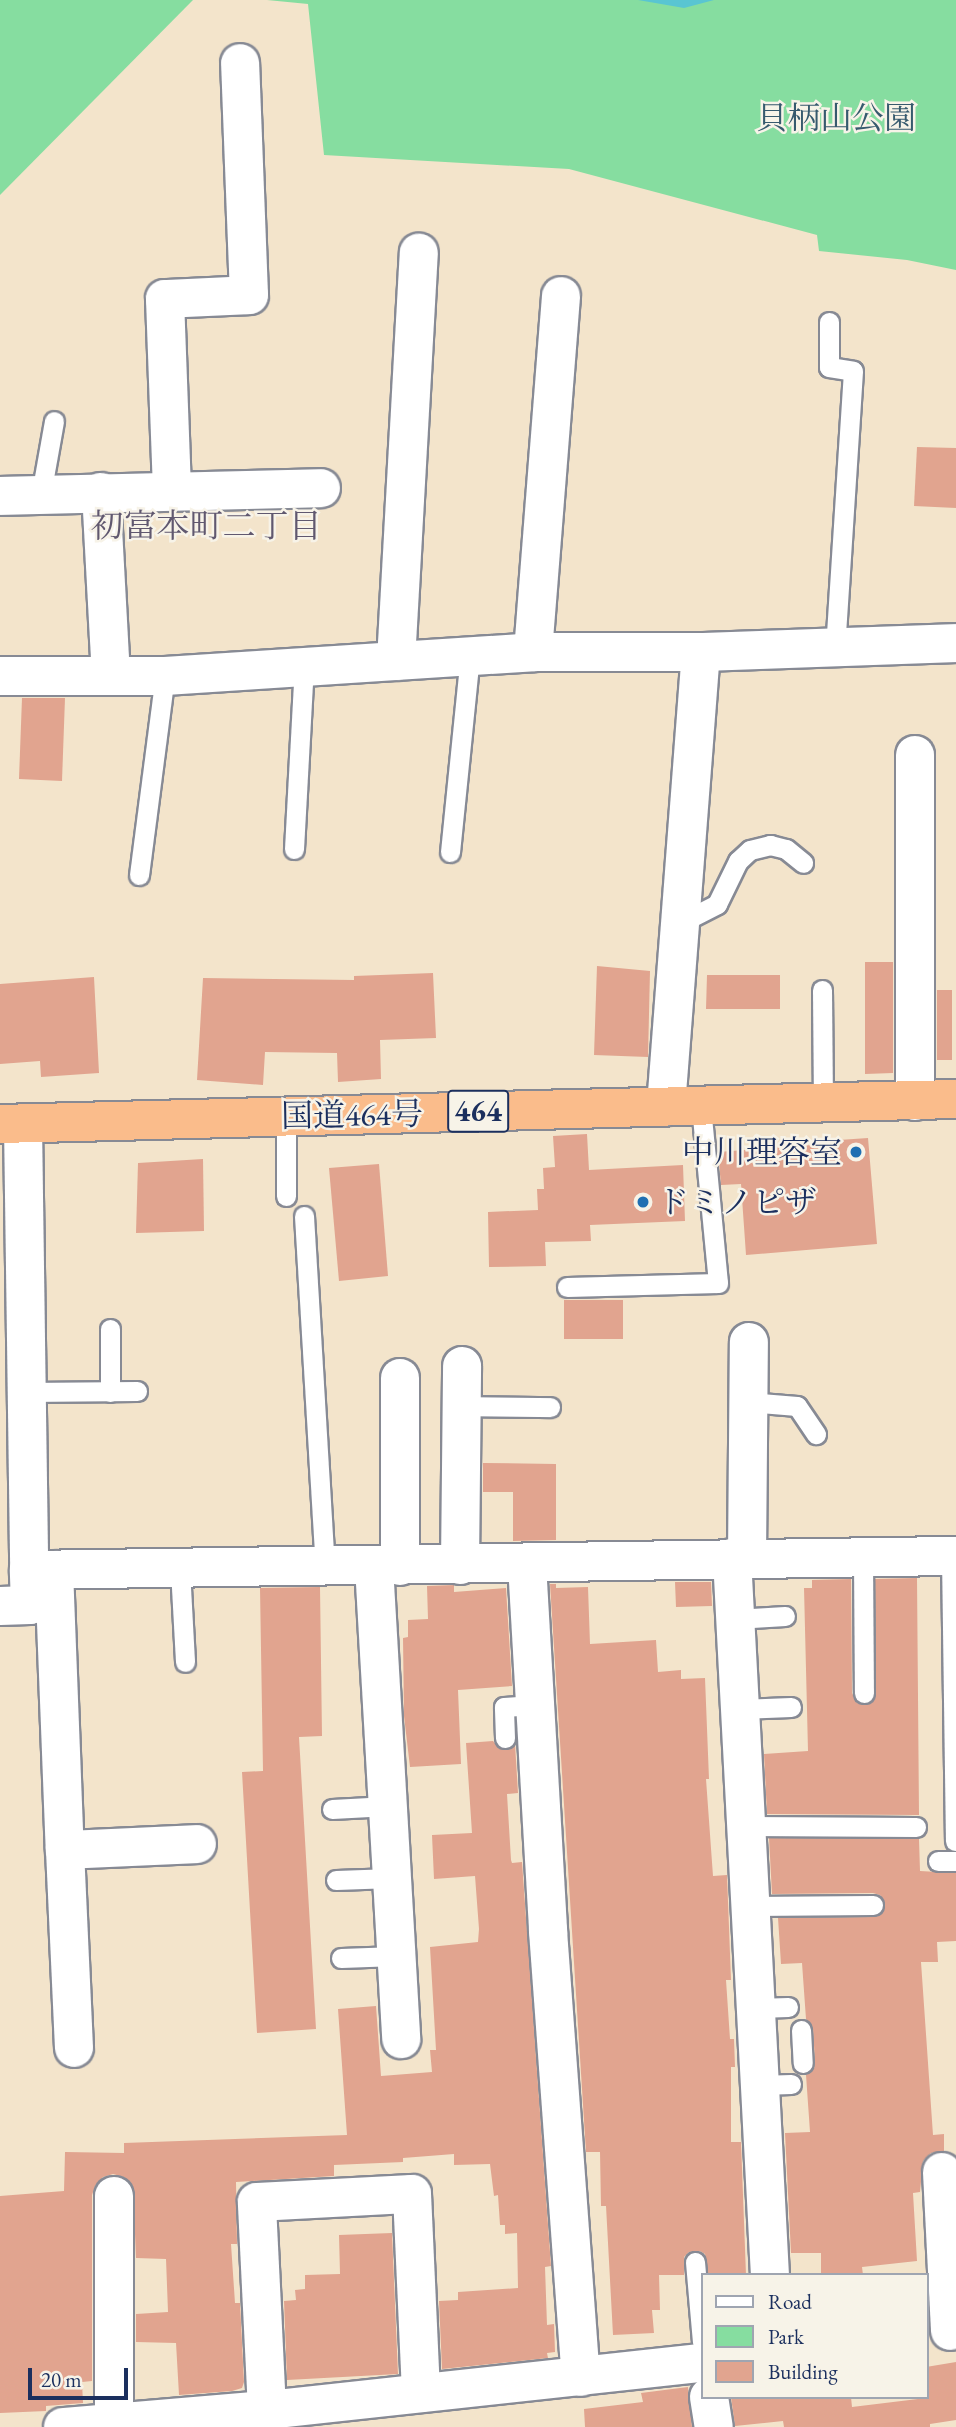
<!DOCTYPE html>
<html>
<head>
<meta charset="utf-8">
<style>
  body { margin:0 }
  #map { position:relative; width:956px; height:2427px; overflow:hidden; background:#f3e4cb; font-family:"EB Garamond","Noto Serif JP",serif }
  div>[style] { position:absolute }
  .green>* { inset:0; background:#86dda0 }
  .water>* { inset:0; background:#59c5d2 }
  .building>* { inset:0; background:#e1a48f }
  .roads { filter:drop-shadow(2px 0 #878a94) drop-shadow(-2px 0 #878a94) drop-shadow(0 2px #878a94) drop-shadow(0 -2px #878a94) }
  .lane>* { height:19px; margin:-9.5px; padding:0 9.5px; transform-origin:9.5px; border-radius:9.5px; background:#fff }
  .street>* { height:38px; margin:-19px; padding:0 19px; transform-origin:19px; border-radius:19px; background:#fff }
  .highway>* { height:38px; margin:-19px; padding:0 19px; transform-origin:19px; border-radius:19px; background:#fabc8b }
  .dots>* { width:19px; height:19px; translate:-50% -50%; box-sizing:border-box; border:4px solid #f7f3e8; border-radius:50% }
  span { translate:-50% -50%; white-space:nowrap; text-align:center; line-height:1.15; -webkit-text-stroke:5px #f7f3e8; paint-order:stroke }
  .shield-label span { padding:2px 5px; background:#f7f3e8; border:2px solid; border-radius:5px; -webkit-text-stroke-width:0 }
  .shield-label { font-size:30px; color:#1b2f5e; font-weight:700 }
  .park-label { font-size:32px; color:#365a6e }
  .street-label { font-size:32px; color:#1b2f5e }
  .poi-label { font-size:32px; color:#1b2f5e }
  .right { translate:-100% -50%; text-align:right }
  .left { translate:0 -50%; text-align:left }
  .neighbourhood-label { font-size:33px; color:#60586f }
  .legend { position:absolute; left:701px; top:2273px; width:228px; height:126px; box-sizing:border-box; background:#f7f3e8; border:2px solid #9fa5b1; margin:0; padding:9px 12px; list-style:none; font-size:21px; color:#1b2f5e }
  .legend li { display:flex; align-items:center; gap:14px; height:35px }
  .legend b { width:35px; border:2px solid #9fa5b1 }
  .scale { position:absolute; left:28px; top:2368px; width:100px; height:32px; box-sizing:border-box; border:4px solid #1b2f5e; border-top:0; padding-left:9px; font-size:21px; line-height:24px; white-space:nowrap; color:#1b2f5e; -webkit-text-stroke:5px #f7f3e8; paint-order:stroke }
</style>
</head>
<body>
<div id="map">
  <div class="green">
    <div style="clip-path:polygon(0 0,193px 0,0 195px)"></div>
    <div style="clip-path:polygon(267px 0,956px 0,956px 270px,907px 260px,819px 251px,817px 235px,569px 169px,324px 155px,308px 4px)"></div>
  </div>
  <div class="water">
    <div style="clip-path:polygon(638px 0,714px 0,684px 8px)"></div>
  </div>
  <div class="building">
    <div style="clip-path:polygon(917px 447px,956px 448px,956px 508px,914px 506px)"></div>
    <div style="clip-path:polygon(22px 698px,65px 698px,62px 781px,19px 779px)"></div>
    <div style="clip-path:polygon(865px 962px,893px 962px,893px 1073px,865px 1074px)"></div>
    <div style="clip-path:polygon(597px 966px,650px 971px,648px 1057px,594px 1055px)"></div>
    <div style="clip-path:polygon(433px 973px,436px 1038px,380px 1040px,381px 1079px,338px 1082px,337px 1053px,265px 1052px,263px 1085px,197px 1080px,203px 978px,354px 980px,354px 976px)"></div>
    <div style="clip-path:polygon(707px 975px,780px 975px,780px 1009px,706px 1009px)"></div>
    <div style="clip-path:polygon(94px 977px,99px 1073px,41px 1077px,40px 1061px,0 1064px,0 984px)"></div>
    <div style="clip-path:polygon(937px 990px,952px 990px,952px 1060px,937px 1060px)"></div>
    <div style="clip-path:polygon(587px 1134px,589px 1170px,683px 1165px,685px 1221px,590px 1225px,591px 1241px,545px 1242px,546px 1266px,489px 1267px,488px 1212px,538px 1210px,537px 1189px,544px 1189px,543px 1168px,555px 1167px,553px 1136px)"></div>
    <div style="clip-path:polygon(868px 1138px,877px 1244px,746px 1255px,741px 1184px,721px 1185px,718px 1152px,839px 1143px,839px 1140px)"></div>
    <div style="clip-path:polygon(203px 1159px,204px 1231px,136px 1233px,138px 1163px)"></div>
    <div style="clip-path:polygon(379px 1164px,388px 1276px,339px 1281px,329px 1168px)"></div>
    <div style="clip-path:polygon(564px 1300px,623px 1300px,623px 1339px,564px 1339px)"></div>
    <div style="clip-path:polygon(483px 1463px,556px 1464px,556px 1540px,513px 1541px,513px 1492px,483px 1492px)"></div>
    <div style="clip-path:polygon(917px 1578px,919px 1815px,767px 1814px,764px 1754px,808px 1751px,804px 1588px,812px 1588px,812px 1580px,851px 1579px,852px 1693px,857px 1703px,865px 1705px,874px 1700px,876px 1693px,875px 1579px)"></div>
    <div style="clip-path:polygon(675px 1582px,711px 1582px,712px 1606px,676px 1607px)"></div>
    <div style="clip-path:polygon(550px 1584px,556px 1584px,556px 1588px,588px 1587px,590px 1644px,656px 1640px,658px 1672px,681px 1670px,681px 1679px,705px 1678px,709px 1779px,706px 1779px,713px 1876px,727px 1875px,731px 1980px,726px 1980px,730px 2039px,734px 2039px,735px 2067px,731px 2067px,731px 2142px,741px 2142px,746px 2275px,708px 2275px,705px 2254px,700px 2251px,689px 2252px,684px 2257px,684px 2275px,659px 2275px,660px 2310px,652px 2310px,654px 2333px,613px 2335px,606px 2206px,601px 2206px,600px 2152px,586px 2152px)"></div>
    <div style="clip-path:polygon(454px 1585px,454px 1592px,506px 1588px,512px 1686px,458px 1690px,461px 1764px,410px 1767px,404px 1716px,403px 1638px,408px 1637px,408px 1620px,428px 1619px,427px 1586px)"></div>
    <div style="clip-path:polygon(320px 1587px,322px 1736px,299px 1737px,316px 2029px,257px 2033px,242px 1772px,263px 1771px,260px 1588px)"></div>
    <div style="clip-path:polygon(493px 1741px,499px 1748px,505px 1750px,515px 1744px,518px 1793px,507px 1794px,511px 1860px,512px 1863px,522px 1862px,551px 2266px,545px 2267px,547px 2325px,554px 2324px,555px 2352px,547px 2353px,548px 2358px,442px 2369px,439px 2301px,458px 2300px,458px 2292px,518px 2288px,517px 2233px,505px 2234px,505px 2225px,500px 2225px,498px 2195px,494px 2196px,490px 2164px,454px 2165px,454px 2154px,403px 2158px,403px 2162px,334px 2165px,334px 2176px,236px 2182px,237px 2244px,231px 2244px,235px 2303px,240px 2303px,244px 2382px,242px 2388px,232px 2391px,179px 2395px,176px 2343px,136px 2342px,136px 2314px,168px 2312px,166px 2259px,136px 2258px,133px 2186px,124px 2177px,113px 2174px,103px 2177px,95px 2186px,92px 2195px,92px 2381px,82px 2382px,83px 2403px,46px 2406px,46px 2411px,0 2413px,0 2196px,64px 2191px,65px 2152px,124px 2153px,124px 2143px,347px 2135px,338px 2009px,376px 2006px,381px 2076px,432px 2072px,430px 2050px,436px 2050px,430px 1947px,478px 1942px,479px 1929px,475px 1876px,434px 1879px,432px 1835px,472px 1833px,466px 1743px)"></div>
    <div style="clip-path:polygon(769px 1838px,919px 1839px,920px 1871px,956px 1873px,956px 1941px,937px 1942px,938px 1962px,921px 1962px,933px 2135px,944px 2134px,944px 2151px,931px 2153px,923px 2161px,920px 2192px,913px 2193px,917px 2261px,862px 2267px,863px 2275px,821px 2275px,821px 2253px,791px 2253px,785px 2133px,810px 2132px,806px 2075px,814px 2069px,815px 2062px,813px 2029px,806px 2019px,802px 1963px,781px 1964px,778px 1918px,874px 1917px,883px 1912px,885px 1904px,880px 1895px,873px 1893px,772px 1894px)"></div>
    <div style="clip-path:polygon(392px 2233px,398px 2374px,287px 2380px,284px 2301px,296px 2300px,295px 2290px,305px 2289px,305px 2275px,340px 2274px,339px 2235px)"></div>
    <div style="clip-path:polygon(956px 2362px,956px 2420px,930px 2424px,930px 2427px,784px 2427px,783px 2421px,735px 2426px,731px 2397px,851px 2397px,852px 2407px,926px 2398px,926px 2367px)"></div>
    <div style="clip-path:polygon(688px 2387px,692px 2427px,585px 2427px,584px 2409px,643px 2402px,641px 2393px)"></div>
  </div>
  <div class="roads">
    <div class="lane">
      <div style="left:829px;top:322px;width:45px;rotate:90deg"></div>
      <div style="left:829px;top:367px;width:24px;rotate:9deg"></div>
      <div style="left:853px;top:371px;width:276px;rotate:93.7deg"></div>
      <div style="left:41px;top:494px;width:74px;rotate:-79.9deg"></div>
      <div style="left:294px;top:849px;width:182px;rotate:-86.9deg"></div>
      <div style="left:450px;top:852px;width:197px;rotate:-84.2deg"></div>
      <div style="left:139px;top:875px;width:201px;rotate:-82.6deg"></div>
      <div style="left:681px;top:916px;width:11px;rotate:5deg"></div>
      <div style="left:692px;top:917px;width:28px;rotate:-27deg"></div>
      <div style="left:717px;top:904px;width:48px;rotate:-64deg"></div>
      <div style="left:738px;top:861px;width:16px;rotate:-43deg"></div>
      <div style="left:750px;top:850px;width:21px;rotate:-14deg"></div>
      <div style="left:770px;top:845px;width:16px;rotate:14deg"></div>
      <div style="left:786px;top:849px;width:22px;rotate:39deg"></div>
      <div style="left:822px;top:990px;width:113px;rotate:89.5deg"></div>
      <div style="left:286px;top:1116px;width:80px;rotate:90deg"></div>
      <div style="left:304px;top:1216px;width:352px;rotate:86.6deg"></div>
      <div style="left:567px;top:1287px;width:151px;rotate:-1.5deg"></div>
      <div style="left:718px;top:1283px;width:179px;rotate:-95.5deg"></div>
      <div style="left:110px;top:1329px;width:63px;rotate:90deg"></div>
      <div style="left:26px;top:1392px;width:111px;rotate:-0.5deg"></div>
      <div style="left:748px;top:1402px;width:49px;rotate:4.7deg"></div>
      <div style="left:797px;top:1406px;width:34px;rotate:56deg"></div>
      <div style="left:462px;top:1406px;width:88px;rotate:0.7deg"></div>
      <div style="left:951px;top:1556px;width:285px;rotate:89.2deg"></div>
      <div style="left:863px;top:1558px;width:135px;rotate:89.6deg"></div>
      <div style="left:180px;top:1569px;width:93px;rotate:86.9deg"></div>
      <div style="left:735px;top:1619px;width:50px;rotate:-3.4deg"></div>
      <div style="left:740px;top:1709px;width:51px;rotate:-2.2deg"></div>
      <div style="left:505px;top:1738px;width:31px;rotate:-92deg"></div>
      <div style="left:504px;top:1707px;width:30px;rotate:-4deg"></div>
      <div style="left:332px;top:1809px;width:56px;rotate:-3.1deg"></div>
      <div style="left:747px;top:1826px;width:169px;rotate:0.3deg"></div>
      <div style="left:938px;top:1861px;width:18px"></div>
      <div style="left:336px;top:1880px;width:56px;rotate:-2deg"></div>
      <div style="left:752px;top:1906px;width:121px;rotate:-0.5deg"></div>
      <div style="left:341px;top:1958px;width:55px;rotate:-2.1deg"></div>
      <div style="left:757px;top:2008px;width:31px;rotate:-2deg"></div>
      <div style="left:801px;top:2030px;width:33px;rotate:87deg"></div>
      <div style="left:760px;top:2085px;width:31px;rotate:-2deg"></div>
      <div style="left:695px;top:2262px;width:80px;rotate:85deg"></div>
    </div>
    <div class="street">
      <div style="left:172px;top:490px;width:191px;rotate:-92.1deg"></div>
      <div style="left:165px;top:299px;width:84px;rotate:-2.7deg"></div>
      <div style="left:249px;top:295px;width:232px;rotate:-92.2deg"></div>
      <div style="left:101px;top:492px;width:183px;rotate:86.9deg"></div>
      <div style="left:0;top:496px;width:321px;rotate:-1.4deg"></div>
      <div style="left:533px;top:652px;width:357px;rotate:-85.5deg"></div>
      <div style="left:396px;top:661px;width:409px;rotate:-86.8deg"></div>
      <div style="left:0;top:676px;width:165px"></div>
      <div style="left:165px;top:676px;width:369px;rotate:-3.7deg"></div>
      <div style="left:533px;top:652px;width:168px"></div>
      <div style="left:701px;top:652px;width:255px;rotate:-2deg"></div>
      <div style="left:915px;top:755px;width:346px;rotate:90deg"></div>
      <div style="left:666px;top:1106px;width:455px;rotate:-85.6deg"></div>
      <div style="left:23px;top:1124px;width:446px;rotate:89.2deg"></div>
      <div style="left:29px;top:1570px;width:927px;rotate:-0.87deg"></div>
      <div style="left:400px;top:1378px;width:188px;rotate:90deg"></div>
      <div style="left:732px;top:1558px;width:718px;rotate:86.97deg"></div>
      <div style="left:747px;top:1558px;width:216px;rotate:-89.5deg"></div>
      <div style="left:527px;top:1564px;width:368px;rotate:86.7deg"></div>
      <div style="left:548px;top:1931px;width:447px;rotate:85.8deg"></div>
      <div style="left:460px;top:1565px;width:199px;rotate:-89.4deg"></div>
      <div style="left:374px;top:1566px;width:474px;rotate:86.7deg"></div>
      <div style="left:54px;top:1570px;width:280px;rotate:87.8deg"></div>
      <div style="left:65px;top:1850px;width:132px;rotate:-2.6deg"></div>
      <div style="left:0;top:1606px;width:30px;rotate:-2deg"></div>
      <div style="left:30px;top:1605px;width:35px;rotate:-92deg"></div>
      <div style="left:65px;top:1850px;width:198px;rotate:87.4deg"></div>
      <div style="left:942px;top:2172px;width:159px;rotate:87.1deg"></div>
      <div style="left:709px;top:2397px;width:30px;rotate:81deg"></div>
      <div style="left:267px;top:2410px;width:208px;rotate:-92.8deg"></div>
      <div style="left:257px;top:2202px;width:155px;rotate:-3deg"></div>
      <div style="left:412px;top:2194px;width:199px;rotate:87.4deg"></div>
      <div style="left:114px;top:2423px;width:227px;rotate:-90deg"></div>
      <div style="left:63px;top:2427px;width:205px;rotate:-4.8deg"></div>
      <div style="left:267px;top:2410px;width:438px;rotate:-6.2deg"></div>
    </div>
    <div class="highway">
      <div style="left:0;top:1124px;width:956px;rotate:-1.5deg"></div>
    </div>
  </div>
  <div class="dots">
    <div style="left:856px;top:1152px;background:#1f6fb2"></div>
    <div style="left:643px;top:1202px;background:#1f6fb2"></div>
  </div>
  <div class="shield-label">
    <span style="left:478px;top:1111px">464</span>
  </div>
  <div class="park-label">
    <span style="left:836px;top:118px">貝柄山公園</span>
  </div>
  <div class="street-label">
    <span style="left:352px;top:1115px;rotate:-1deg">国道464号</span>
  </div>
  <div class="poi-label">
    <span class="right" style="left:842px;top:1152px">中川理容室</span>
    <span class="left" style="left:657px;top:1202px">ドミノピザ</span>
  </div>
  <div class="neighbourhood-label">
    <span style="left:206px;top:526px">初富本町二丁目</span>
  </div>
  <ul class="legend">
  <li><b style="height:9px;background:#fff"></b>Road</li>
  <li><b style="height:19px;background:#86dda0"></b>Park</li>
  <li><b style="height:19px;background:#e1a48f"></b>Building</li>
  </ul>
  <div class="scale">20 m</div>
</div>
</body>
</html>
